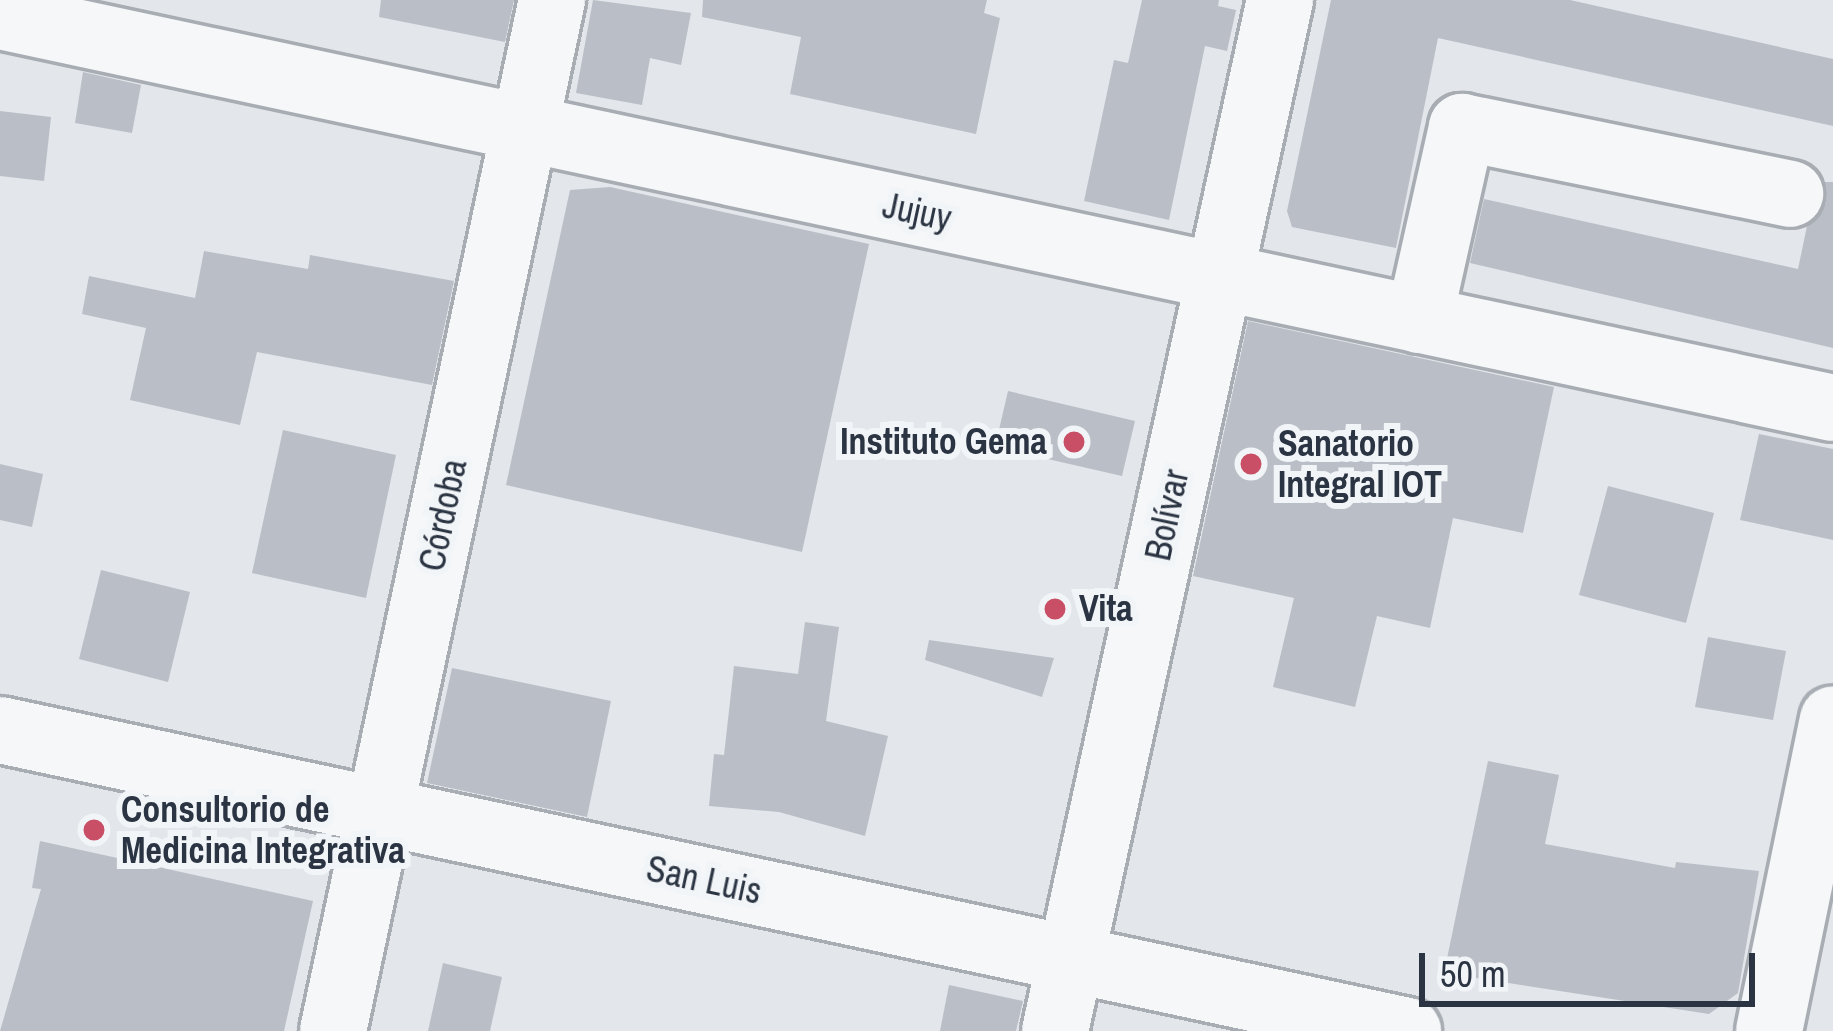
<!DOCTYPE html>
<html>
<head>
<meta charset="utf-8">
<style>
  body { margin:0 }
  #map { position:relative; width:1833px; height:1031px; overflow:hidden; background:#e3e6ea; font-family:"Archivo Narrow",sans-serif }
  div>[style] { position:absolute }
  .building>* { inset:0; background:#babfc7 }
  .roads { filter:drop-shadow(3px 0 #a8adb4) drop-shadow(-3px 0 #a8adb4) drop-shadow(0 3px #a8adb4) drop-shadow(0 -3px #a8adb4) }
  .minor>* { height:66px; margin:-33px; padding:0 33px; transform-origin:33px; border-radius:33px; background:#f5f7f9 }
  .dots>* { width:33px; height:33px; translate:-50% -50%; box-sizing:border-box; border:6px solid #f2f5f8; border-radius:50% }
  span { translate:-50% -50%; white-space:nowrap; text-align:center; line-height:1.15; -webkit-text-stroke:12px #f2f5f8; paint-order:stroke }
  .street-label { font-size:36px; color:#2b3442 }
  .poi-label { font-size:36px; color:#2b3442; font-weight:700 }
  .right { translate:-100% -50%; text-align:right }
  .left { translate:0 -50%; text-align:left }
  .scale { position:absolute; left:1419px; top:953px; width:336px; height:54px; box-sizing:border-box; border:6px solid #2b3442; border-top:0; padding-left:15px; font-size:36px; line-height:42px; white-space:nowrap; color:#2b3442; -webkit-text-stroke:9px #f2f5f8; paint-order:stroke }
</style>
</head>
<body>
<div id="map">
  <div class="building">
    <div style="clip-path:polygon(381px 0,514px 0,505px 42px,379px 17px)"></div>
    <div style="clip-path:polygon(593px 0,691px 13px,681px 65px,650px 58px,642px 105px,576px 93px)"></div>
    <div style="clip-path:polygon(703px 0,987px 0,984px 13px,1000px 18px,976px 134px,790px 94px,801px 37px,702px 17px)"></div>
    <div style="clip-path:polygon(1142px 0,1219px 0,1218px 6px,1236px 10px,1227px 51px,1205px 46px,1169px 220px,1084px 201px,1114px 60px,1128px 63px)"></div>
    <div style="clip-path:polygon(1331px 0,1570px 0,1833px 59px,1833px 126px,1438px 38px,1396px 248px,1292px 227px,1287px 211px)"></div>
    <div style="clip-path:polygon(83px 72px,141px 85px,132px 133px,75px 123px)"></div>
    <div style="clip-path:polygon(0 111px,51px 117px,44px 181px,0 176px)"></div>
    <div style="clip-path:polygon(1825px 182px,1833px 182px,1833px 348px,1470px 263px,1484px 199px,1798px 269px,1807px 226px,1826px 203px)"></div>
    <div style="clip-path:polygon(610px 187px,869px 244px,802px 552px,506px 485px,570px 190px)"></div>
    <div style="clip-path:polygon(204px 251px,308px 269px,310px 255px,454px 281px,432px 385px,257px 352px,240px 425px,130px 400px,146px 328px,82px 314px,89px 276px,195px 298px)"></div>
    <div style="clip-path:polygon(1248px 321px,1554px 387px,1523px 533px,1453px 518px,1430px 628px,1377px 616px,1355px 707px,1273px 687px,1294px 598px,1193px 576px)"></div>
    <div style="clip-path:polygon(1008px 391px,1135px 421px,1122px 476px,995px 447px)"></div>
    <div style="clip-path:polygon(283px 430px,396px 455px,366px 598px,252px 573px)"></div>
    <div style="clip-path:polygon(1759px 434px,1833px 449px,1833px 540px,1740px 520px)"></div>
    <div style="clip-path:polygon(0 464px,43px 474px,32px 527px,0 520px)"></div>
    <div style="clip-path:polygon(1608px 486px,1714px 513px,1686px 623px,1579px 595px)"></div>
    <div style="clip-path:polygon(101px 570px,190px 592px,168px 682px,79px 659px)"></div>
    <div style="clip-path:polygon(805px 622px,839px 627px,826px 721px,888px 736px,865px 836px,779px 812px,709px 806px,714px 754px,724px 755px,734px 666px,798px 674px)"></div>
    <div style="clip-path:polygon(1708px 637px,1786px 651px,1773px 720px,1695px 707px)"></div>
    <div style="clip-path:polygon(929px 640px,1054px 658px,1042px 697px,925px 660px)"></div>
    <div style="clip-path:polygon(452px 668px,611px 701px,587px 817px,427px 783px)"></div>
    <div style="clip-path:polygon(1488px 761px,1559px 775px,1545px 844px,1675px 868px,1676px 862px,1759px 871px,1738px 993px,1709px 1014px,1444px 973px)"></div>
    <div style="clip-path:polygon(40px 841px,313px 901px,284px 1031px,0 1031px,41px 889px,32px 888px)"></div>
    <div style="clip-path:polygon(443px 963px,502px 977px,490px 1031px,428px 1031px)"></div>
    <div style="clip-path:polygon(949px 985px,1023px 1001px,1016px 1031px,940px 1031px)"></div>
  </div>
  <div class="roads">
    <div class="minor">
      <div style="left:0;top:16px;width:1874px;rotate:12.07deg"></div>
      <div style="left:1419px;top:320px;width:198px;rotate:-77.4deg"></div>
      <div style="left:1462px;top:127px;width:335px;rotate:11.5deg"></div>
      <div style="left:0;top:730px;width:1440px;rotate:12.07deg"></div>
      <div style="left:333px;top:1031px;width:1054px;rotate:-78.01deg"></div>
      <div style="left:1055px;top:1031px;width:1055px;rotate:-77.69deg"></div>
      <div style="left:1769px;top:1031px;width:318px;rotate:-78.4deg"></div>
    </div>
  </div>
  <div class="dots">
    <div style="left:1074px;top:442px;background:#c84f66"></div>
    <div style="left:1251px;top:464px;background:#c84f66"></div>
    <div style="left:1055px;top:609px;background:#c84f66"></div>
    <div style="left:94px;top:830px;background:#c84f66"></div>
  </div>
  <div class="street-label">
    <span style="left:917px;top:212px;rotate:12deg">Jujuy</span>
    <span style="left:443px;top:515px;rotate:-78deg">Córdoba</span>
    <span style="left:1167px;top:515px;rotate:-78deg">Bolívar</span>
    <span style="left:704px;top:880px;rotate:12deg">San Luis</span>
  </div>
  <div class="poi-label">
    <span class="right" style="left:1047px;top:442px">Instituto Gema</span>
    <span class="left" style="left:1278px;top:464px">Sanatorio<br>Integral IOT</span>
    <span class="left" style="left:1079px;top:609px">Vita</span>
    <span class="left" style="left:121px;top:830px">Consultorio de<br>Medicina Integrativa</span>
  </div>
  <div class="scale">50 m</div>
</div>
</body>
</html>
